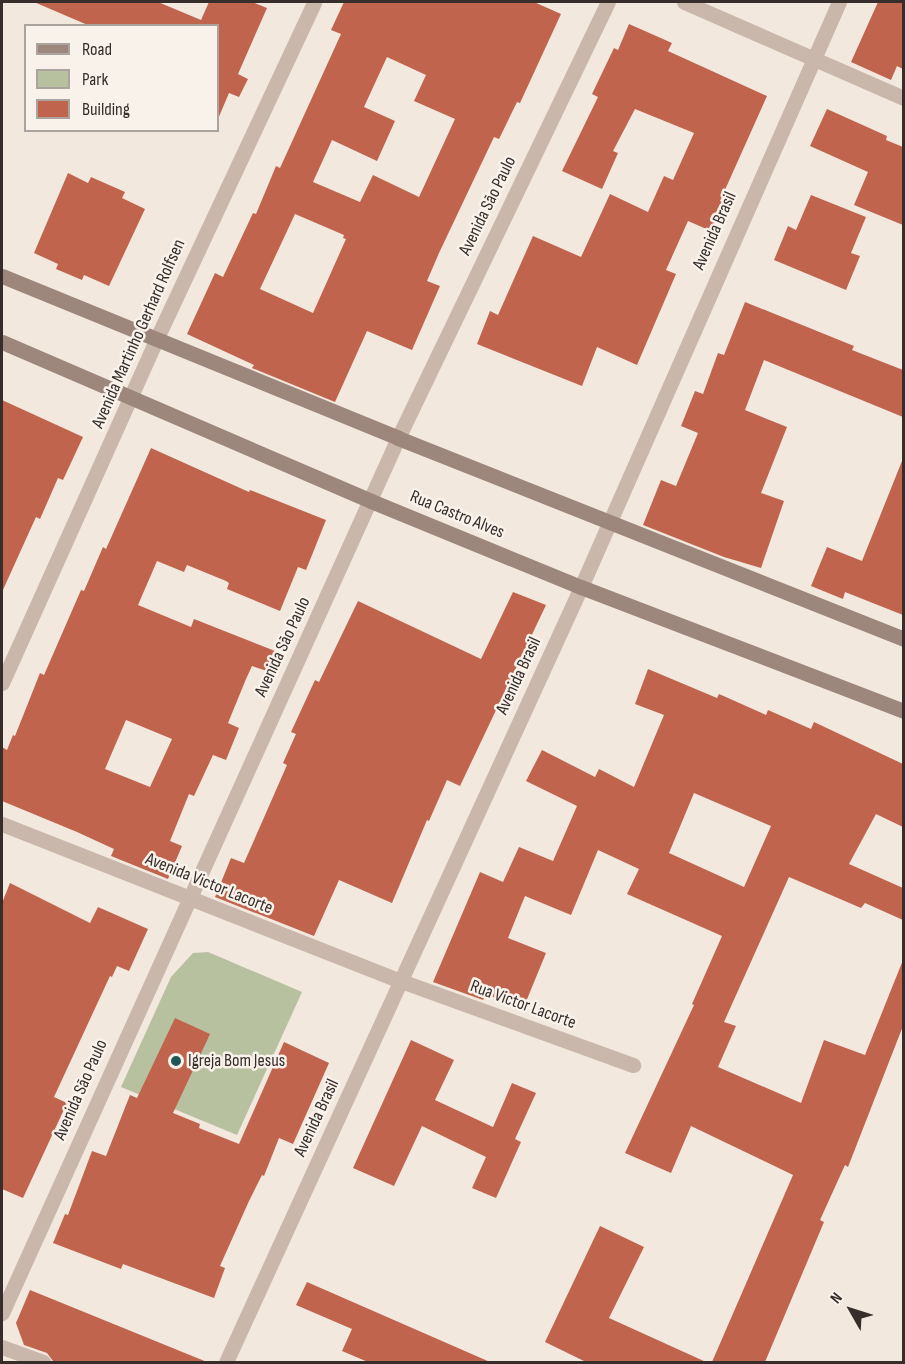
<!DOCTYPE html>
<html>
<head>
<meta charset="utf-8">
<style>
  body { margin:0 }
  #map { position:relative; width:905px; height:1364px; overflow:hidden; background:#f2e8de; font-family:"Sofia Sans Condensed",sans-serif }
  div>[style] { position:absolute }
  .green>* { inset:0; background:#b7c09f }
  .building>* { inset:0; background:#c0644e }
  .street>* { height:15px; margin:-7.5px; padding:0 7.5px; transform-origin:7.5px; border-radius:7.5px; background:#c9b7ab }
  .secondary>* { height:15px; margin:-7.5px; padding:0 7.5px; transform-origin:7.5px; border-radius:7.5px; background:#9d867c }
  .dots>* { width:16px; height:16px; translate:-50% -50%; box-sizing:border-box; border:3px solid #f9f2eb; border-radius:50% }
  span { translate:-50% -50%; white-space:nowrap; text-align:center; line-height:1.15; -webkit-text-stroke:5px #f9f2eb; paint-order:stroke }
  .street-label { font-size:18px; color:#372d2a }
  .poi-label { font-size:18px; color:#372d2a }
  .left { translate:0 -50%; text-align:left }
  .frame { position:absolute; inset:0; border:3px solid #372d2a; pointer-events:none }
  .legend { position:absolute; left:24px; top:24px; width:195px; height:108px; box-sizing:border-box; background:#f9f2eb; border:2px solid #aba39e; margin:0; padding:8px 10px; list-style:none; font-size:18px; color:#372d2a }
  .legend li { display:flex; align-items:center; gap:12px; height:30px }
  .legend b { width:30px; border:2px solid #aba39e }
  .north { position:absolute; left:821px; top:1280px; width:60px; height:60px; -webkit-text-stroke:4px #f9f2eb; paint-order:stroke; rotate:309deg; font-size:16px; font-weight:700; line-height:24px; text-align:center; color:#372d2a }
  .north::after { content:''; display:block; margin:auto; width:21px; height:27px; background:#372d2a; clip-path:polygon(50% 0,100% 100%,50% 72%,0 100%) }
</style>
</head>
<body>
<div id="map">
  <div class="green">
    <div style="clip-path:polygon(208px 952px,302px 992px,237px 1135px,121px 1087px,171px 977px,193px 953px)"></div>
  </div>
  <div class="building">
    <div style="clip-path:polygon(34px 2px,158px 2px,201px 20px,209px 2px,252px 2px,267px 8px,238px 74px,248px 79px,239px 97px,229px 93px,218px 119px,218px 26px,90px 26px)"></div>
    <div style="clip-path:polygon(evenodd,344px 2px,534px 2px,561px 14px,520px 103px,517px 102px,499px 139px,494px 137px,439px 253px,427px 281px,440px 286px,412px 350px,367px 331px,335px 402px,252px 368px,254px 365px,187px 334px,215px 273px,223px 277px,253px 213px,256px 214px,276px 166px,280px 168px,341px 34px,331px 30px,344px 2px,387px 57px,426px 75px,414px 101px,455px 119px,419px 197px,373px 175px,360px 202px,313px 182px,332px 140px,377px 161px,395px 121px,364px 107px,387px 57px,344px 2px,295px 214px,344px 235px,343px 238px,346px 239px,313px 313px,260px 289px,295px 214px)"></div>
    <div style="clip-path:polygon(878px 2px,903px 2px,903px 69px,897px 66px,891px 80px,851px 62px)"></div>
    <div style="clip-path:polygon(629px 24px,672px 43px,668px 51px,767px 96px,720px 201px,724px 203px,711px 231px,688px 221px,666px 270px,676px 274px,637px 365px,597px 347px,582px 386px,477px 344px,490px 311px,498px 315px,533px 236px,581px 257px,610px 194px,648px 212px,664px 176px,673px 180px,694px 133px,635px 109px,613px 151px,618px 153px,602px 189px,562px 171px,598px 97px,592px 94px,614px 48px,618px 50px)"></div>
    <div style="clip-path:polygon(827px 109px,887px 136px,886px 140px,903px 147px,903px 225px,854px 205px,868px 172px,810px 146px)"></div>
    <div style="clip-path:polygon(68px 173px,88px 183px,91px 177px,125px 192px,122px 198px,145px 209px,109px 286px,84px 275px,82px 280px,56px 269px,58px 264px,34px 253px)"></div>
    <div style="clip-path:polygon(811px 195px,866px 217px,851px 253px,860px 256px,846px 290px,774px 260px,788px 226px,796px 230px)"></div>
    <div style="clip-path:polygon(745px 302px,854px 346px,852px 350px,903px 370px,903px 417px,764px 360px,745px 410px,787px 427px,761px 493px,784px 501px,761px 568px,724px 557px,643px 525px,661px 480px,676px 486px,698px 433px,681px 426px,695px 391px,703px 394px,718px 353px,724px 355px)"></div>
    <div style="clip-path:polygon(2px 400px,83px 437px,63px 480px,58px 478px,40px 519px,36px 517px,2px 592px)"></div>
    <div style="clip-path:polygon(evenodd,151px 448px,249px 492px,250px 490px,326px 520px,306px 570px,298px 567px,280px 611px,227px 589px,229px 583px,226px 581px,187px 565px,184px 572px,157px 561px,138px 605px,191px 627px,194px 619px,275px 651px,267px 671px,252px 666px,246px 679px,228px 723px,239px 728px,226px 760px,213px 755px,194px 796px,189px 794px,170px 841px,182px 846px,168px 879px,111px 856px,114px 849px,77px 832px,2px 801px,2px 747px,7px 750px,13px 735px,15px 736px,40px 673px,44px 675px,81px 590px,84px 591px,103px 547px,106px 549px,151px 448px,126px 720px,172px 739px,150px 787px,105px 769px,126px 720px)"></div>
    <div style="clip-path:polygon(902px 461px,903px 615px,845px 592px,843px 599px,811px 586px,827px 547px,862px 561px)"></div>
    <div style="clip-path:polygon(513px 592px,546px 605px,460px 786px,447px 780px,429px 821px,427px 820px,392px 903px,339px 880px,314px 936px,215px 897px,231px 858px,244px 863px,287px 765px,283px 763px,296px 734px,291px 732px,315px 680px,319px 682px,358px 601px,481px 659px)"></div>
    <div style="clip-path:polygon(evenodd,648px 669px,717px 698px,719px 694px,766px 715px,768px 710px,811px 729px,814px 722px,903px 764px,903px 827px,876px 814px,849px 864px,903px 888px,903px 920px,865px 903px,861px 908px,789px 877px,724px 1022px,736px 1026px,718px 1067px,801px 1103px,824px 1040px,865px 1055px,903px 960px,903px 1026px,848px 1167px,845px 1165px,820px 1220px,824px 1222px,765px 1362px,712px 1362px,793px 1175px,691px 1126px,671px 1173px,625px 1153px,694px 1005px,692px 1004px,722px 936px,627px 894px,639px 869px,598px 850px,571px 915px,525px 896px,508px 938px,546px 953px,523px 1009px,486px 994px,483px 1000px,433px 982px,480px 872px,503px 882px,519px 847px,553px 861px,577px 806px,526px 781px,542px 750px,595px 777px,599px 769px,634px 787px,664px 715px,635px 704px,648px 669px,694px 793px,771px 826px,744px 887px,669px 853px,694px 793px)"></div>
    <div style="clip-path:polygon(10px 883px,90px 923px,98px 907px,148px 929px,129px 971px,117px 966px,112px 977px,110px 976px,54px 1097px,67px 1103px,23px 1198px,2px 1189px,2px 903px)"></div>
    <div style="clip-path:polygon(175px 1018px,210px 1034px,173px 1113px,200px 1124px,199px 1128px,239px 1144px,284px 1042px,329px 1063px,293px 1144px,279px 1138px,264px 1176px,262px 1175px,249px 1201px,220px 1266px,225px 1268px,214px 1298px,123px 1264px,121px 1269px,53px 1243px,65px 1214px,68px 1215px,92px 1151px,106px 1156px,130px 1095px,137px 1098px)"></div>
    <div style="clip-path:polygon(411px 1040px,454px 1060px,435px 1100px,493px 1127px,512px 1083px,536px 1093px,515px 1139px,521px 1142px,496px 1198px,472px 1188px,486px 1157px,422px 1126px,394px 1186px,353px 1168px)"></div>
    <div style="clip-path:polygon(600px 1226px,644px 1247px,609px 1318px,706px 1362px,586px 1362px,545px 1342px)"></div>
    <div style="clip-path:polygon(307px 1282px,490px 1362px,368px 1362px,342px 1351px,352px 1329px,296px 1305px)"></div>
    <div style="clip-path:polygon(30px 1290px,207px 1362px,53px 1361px,47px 1353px,24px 1345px,16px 1323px)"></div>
  </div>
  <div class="street">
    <div style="left:684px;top:2px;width:240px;rotate:23.6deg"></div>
    <div style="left:2px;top:683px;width:376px;rotate:-65.8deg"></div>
    <div style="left:156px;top:340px;width:373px;rotate:-64.9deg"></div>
    <div style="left:2px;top:824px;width:429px;rotate:21.5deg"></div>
    <div style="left:401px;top:981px;width:247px;rotate:19.9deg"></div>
    <div style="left:2px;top:1313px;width:960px;rotate:-65.65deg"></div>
    <div style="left:398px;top:438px;width:484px;rotate:-64.3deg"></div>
    <div style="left:2px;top:1347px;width:44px;rotate:20.1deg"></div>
    <div style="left:226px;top:1362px;width:852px;rotate:-65.39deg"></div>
    <div style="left:581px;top:587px;width:639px;rotate:-66.2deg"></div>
  </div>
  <div class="secondary">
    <div style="left:2px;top:276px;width:428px;rotate:22.2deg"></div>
    <div style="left:398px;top:438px;width:544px;rotate:21.66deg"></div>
    <div style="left:2px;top:342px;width:402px;rotate:23.3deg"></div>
    <div style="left:371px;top:501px;width:227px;rotate:22.3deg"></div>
    <div style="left:581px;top:587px;width:346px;rotate:21deg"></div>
  </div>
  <div class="dots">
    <div style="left:176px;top:1061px;background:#215657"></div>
  </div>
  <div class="street-label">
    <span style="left:488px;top:206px;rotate:-64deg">Avenida São Paulo</span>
    <span style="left:715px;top:231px;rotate:-66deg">Avenida Brasil</span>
    <span style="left:139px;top:334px;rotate:-66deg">Avenida Martinho Gerhard Rolfsen</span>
    <span style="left:457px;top:515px;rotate:22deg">Rua Castro Alves</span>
    <span style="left:283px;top:647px;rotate:-65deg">Avenida São Paulo</span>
    <span style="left:519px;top:676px;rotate:-65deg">Avenida Brasil</span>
    <span style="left:209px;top:884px;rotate:22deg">Avenida Victor Lacorte</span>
    <span style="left:523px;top:1005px;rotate:20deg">Rua Victor Lacorte</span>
    <span style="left:81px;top:1090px;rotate:-66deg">Avenida São Paulo</span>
    <span style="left:317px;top:1118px;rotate:-65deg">Avenida Brasil</span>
  </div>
  <div class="poi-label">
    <span class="left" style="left:188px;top:1061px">Igreja Bom Jesus</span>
  </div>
  <div class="frame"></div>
  <ul class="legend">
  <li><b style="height:8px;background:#9d867c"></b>Road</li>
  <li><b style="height:16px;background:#b7c09f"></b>Park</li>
  <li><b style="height:16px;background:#c0644e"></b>Building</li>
  </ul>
  <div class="north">N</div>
</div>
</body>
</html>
